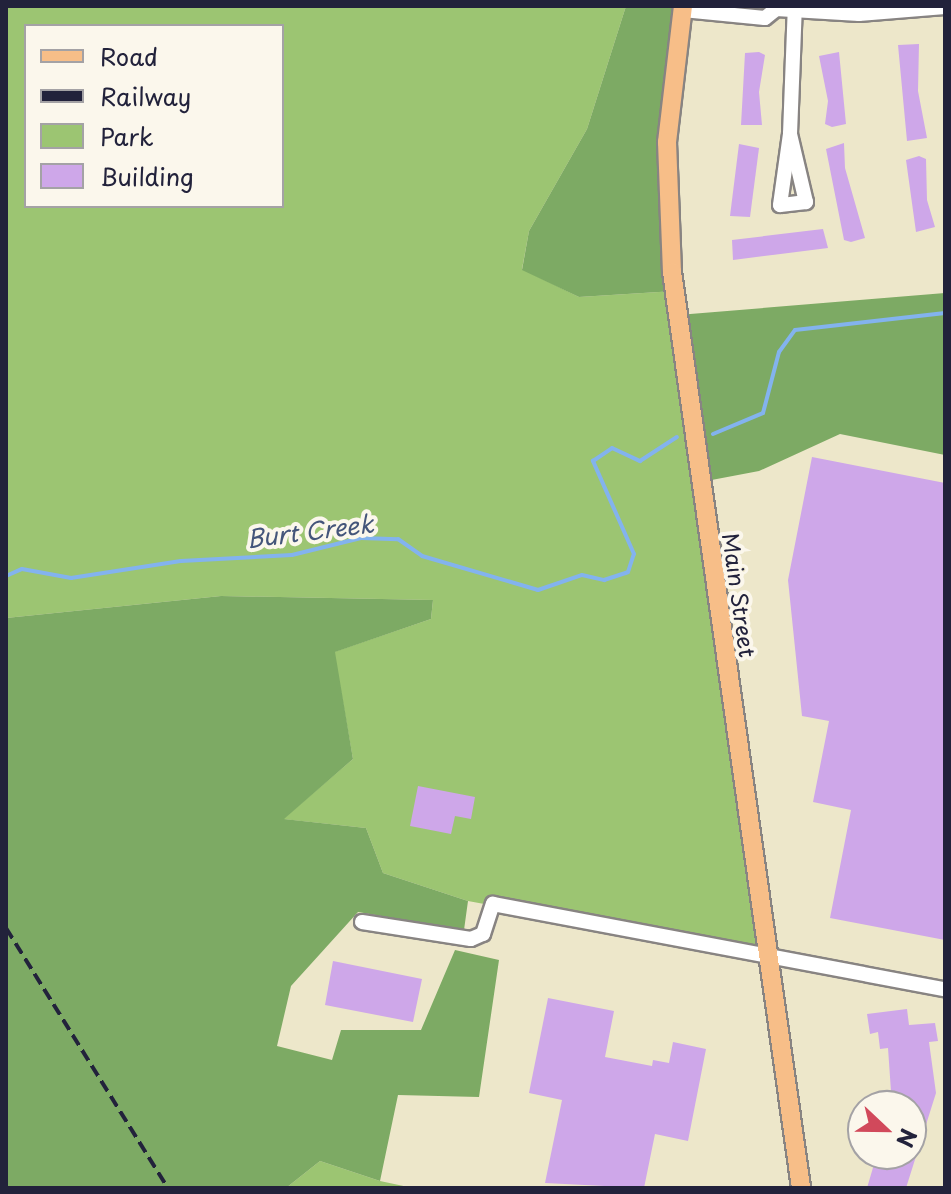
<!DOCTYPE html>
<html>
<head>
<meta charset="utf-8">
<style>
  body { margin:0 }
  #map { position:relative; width:951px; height:1194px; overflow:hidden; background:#ede7ca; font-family:"Playpen Sans",sans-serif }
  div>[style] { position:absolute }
  .green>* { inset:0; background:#9cc572 }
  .forest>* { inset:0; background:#7daa64 }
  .stream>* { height:4px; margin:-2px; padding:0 2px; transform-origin:2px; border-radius:2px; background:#83b3ee }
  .building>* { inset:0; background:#cea7e9 }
  .roads { filter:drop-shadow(2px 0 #888482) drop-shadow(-2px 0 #888482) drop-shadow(0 2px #888482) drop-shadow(0 -2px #888482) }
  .minor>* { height:14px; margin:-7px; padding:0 7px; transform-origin:7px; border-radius:7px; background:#fff }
  .major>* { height:18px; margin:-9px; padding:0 9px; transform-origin:9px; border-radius:9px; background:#f7be88 }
  .rail>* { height:4px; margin-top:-2px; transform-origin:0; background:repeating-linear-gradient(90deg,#22223b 0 12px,transparent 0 18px) }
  span { translate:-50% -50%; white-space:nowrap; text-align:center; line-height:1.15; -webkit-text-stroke:8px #fbf7ec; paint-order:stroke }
  .street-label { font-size:22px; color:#22223b }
  .water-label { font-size:24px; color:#44557a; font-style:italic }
  .frame { position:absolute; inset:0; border:8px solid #22223b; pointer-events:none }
  .legend { position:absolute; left:24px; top:24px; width:260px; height:184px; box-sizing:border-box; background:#fbf7ec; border:2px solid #a4a2a5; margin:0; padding:10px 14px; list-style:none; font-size:24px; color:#22223b }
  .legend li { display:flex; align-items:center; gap:16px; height:40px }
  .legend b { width:40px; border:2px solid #a4a2a5 }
  .north { position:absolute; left:847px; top:1090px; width:80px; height:80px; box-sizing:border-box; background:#fbf7ec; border:2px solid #a4a2a5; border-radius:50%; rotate:112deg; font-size:22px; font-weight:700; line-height:32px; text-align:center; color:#22223b }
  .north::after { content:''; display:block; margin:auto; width:28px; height:36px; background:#d1495b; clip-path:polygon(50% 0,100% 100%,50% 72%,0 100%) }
</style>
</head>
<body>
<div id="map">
  <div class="green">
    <div style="clip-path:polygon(evenodd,6px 6px,626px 6px,587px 129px,529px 231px,522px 269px,579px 297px,675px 291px,767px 956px,468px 901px,383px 873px,366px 828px,283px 819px,353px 759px,334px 652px,431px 619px,433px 600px,221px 596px,6px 618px,6px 6px,26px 26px,282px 26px,282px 206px,26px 206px,26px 26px)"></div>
    <div style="clip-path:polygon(320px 1161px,380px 1181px,413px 1188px,286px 1188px)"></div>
  </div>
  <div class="forest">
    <div style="clip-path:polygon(626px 6px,683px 6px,666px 189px,675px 291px,579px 297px,522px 270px,529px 231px,587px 129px)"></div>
    <div style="clip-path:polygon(945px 293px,945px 455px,840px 434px,759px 471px,701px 482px,678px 315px)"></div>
    <div style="clip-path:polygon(221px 596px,433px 600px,431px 619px,335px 652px,353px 759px,284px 819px,366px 828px,383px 873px,468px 901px,464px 930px,358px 912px,291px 986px,277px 1046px,332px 1060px,341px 1030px,421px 1030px,455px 950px,499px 960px,479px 1097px,398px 1095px,380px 1181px,320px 1161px,286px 1188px,6px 1188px,6px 618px)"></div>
  </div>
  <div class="stream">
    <div style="left:713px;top:434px;width:54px;rotate:-22.8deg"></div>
    <div style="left:763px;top:413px;width:63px;rotate:-75.3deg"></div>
    <div style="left:779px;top:352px;width:27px;rotate:-54deg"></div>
    <div style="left:795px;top:330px;width:151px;rotate:-6.5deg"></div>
    <div style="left:6px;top:576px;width:17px;rotate:-24deg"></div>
    <div style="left:22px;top:569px;width:50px;rotate:10.4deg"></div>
    <div style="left:71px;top:578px;width:111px;rotate:-8.8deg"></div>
    <div style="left:181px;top:561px;width:111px;rotate:-3.1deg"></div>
    <div style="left:292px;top:555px;width:71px;rotate:-13.8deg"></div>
    <div style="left:361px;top:538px;width:37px;rotate:2deg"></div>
    <div style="left:398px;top:539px;width:29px;rotate:35deg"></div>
    <div style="left:422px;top:556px;width:121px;rotate:16.3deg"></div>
    <div style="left:538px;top:590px;width:46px;rotate:-18.8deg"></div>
    <div style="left:582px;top:575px;width:23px;rotate:13deg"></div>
    <div style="left:604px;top:580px;width:25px;rotate:-18deg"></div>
    <div style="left:628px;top:572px;width:19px;rotate:-72deg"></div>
    <div style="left:634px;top:554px;width:102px;rotate:-113.8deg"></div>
    <div style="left:593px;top:461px;width:23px;rotate:-34deg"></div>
    <div style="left:612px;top:448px;width:31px;rotate:25deg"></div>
    <div style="left:640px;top:461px;width:44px;rotate:-33deg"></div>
  </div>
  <div class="building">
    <div style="clip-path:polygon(919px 44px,918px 91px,927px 138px,907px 141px,898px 45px)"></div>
    <div style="clip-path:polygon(759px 52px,765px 55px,759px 92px,762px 125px,741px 125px,745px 53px)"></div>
    <div style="clip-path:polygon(839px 52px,846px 124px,832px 127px,825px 124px,828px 101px,819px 56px)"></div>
    <div style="clip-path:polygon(844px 143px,845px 168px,865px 238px,851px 242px,844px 240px,826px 149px)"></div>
    <div style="clip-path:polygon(739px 144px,759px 148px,750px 217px,730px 216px)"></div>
    <div style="clip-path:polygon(919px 156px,926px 159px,927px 200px,935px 227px,916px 232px,906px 160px)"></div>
    <div style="clip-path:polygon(823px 229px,828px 248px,733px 260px,732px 240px)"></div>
    <div style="clip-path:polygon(812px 457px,945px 483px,945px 940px,830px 918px,851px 810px,813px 802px,829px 721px,802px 716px,788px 580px)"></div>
    <div style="clip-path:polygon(418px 786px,475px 797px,471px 819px,455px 816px,451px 834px,410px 826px)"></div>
    <div style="clip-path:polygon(333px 961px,422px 979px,413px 1022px,325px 1005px)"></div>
    <div style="clip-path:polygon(548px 998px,614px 1011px,605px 1057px,652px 1066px,653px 1060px,669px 1063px,673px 1042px,706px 1049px,688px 1141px,655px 1134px,644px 1188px,545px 1183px,562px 1100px,529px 1093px)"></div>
    <div style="clip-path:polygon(907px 1009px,909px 1025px,935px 1023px,938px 1041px,929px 1042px,936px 1093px,906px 1188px,867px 1188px,877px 1154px,911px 1154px,911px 1106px,892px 1106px,888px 1048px,880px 1049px,878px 1032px,870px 1034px,867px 1014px)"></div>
  </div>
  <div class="roads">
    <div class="minor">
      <div style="left:776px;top:9px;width:83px;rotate:3.4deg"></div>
      <div style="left:859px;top:14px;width:86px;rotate:-4.7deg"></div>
      <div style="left:683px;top:10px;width:82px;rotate:5.6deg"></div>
      <div style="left:765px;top:18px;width:14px;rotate:-39deg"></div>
      <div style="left:776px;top:9px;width:4px;rotate:-135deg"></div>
      <div style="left:790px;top:134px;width:70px;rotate:76.8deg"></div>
      <div style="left:806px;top:202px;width:26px;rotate:173deg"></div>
      <div style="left:780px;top:205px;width:72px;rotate:-82deg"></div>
      <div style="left:790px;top:134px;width:128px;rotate:-87.8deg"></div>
      <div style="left:362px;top:922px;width:110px;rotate:8.9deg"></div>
      <div style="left:471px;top:939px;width:13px;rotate:-23deg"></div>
      <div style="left:483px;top:934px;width:32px;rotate:-72deg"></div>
      <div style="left:493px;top:904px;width:460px;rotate:10.7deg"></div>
    </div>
    <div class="major">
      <div style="left:683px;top:6px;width:137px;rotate:96.7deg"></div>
      <div style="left:667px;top:142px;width:130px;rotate:87.8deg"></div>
      <div style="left:672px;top:272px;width:925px;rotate:81.98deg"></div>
    </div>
  </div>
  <div class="rail">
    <div style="left:6px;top:928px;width:306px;rotate:58.1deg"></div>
  </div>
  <div class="street-label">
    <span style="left:740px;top:595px;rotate:82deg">Main Street</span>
  </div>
  <div class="water-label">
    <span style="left:310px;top:531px;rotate:-7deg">Burt Creek</span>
  </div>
  <div class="frame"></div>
  <ul class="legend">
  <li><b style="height:10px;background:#f7be88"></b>Road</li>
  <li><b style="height:10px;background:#22223b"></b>Railway</li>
  <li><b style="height:22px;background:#9cc572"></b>Park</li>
  <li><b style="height:22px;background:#cea7e9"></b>Building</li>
  </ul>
  <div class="north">N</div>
</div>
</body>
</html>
